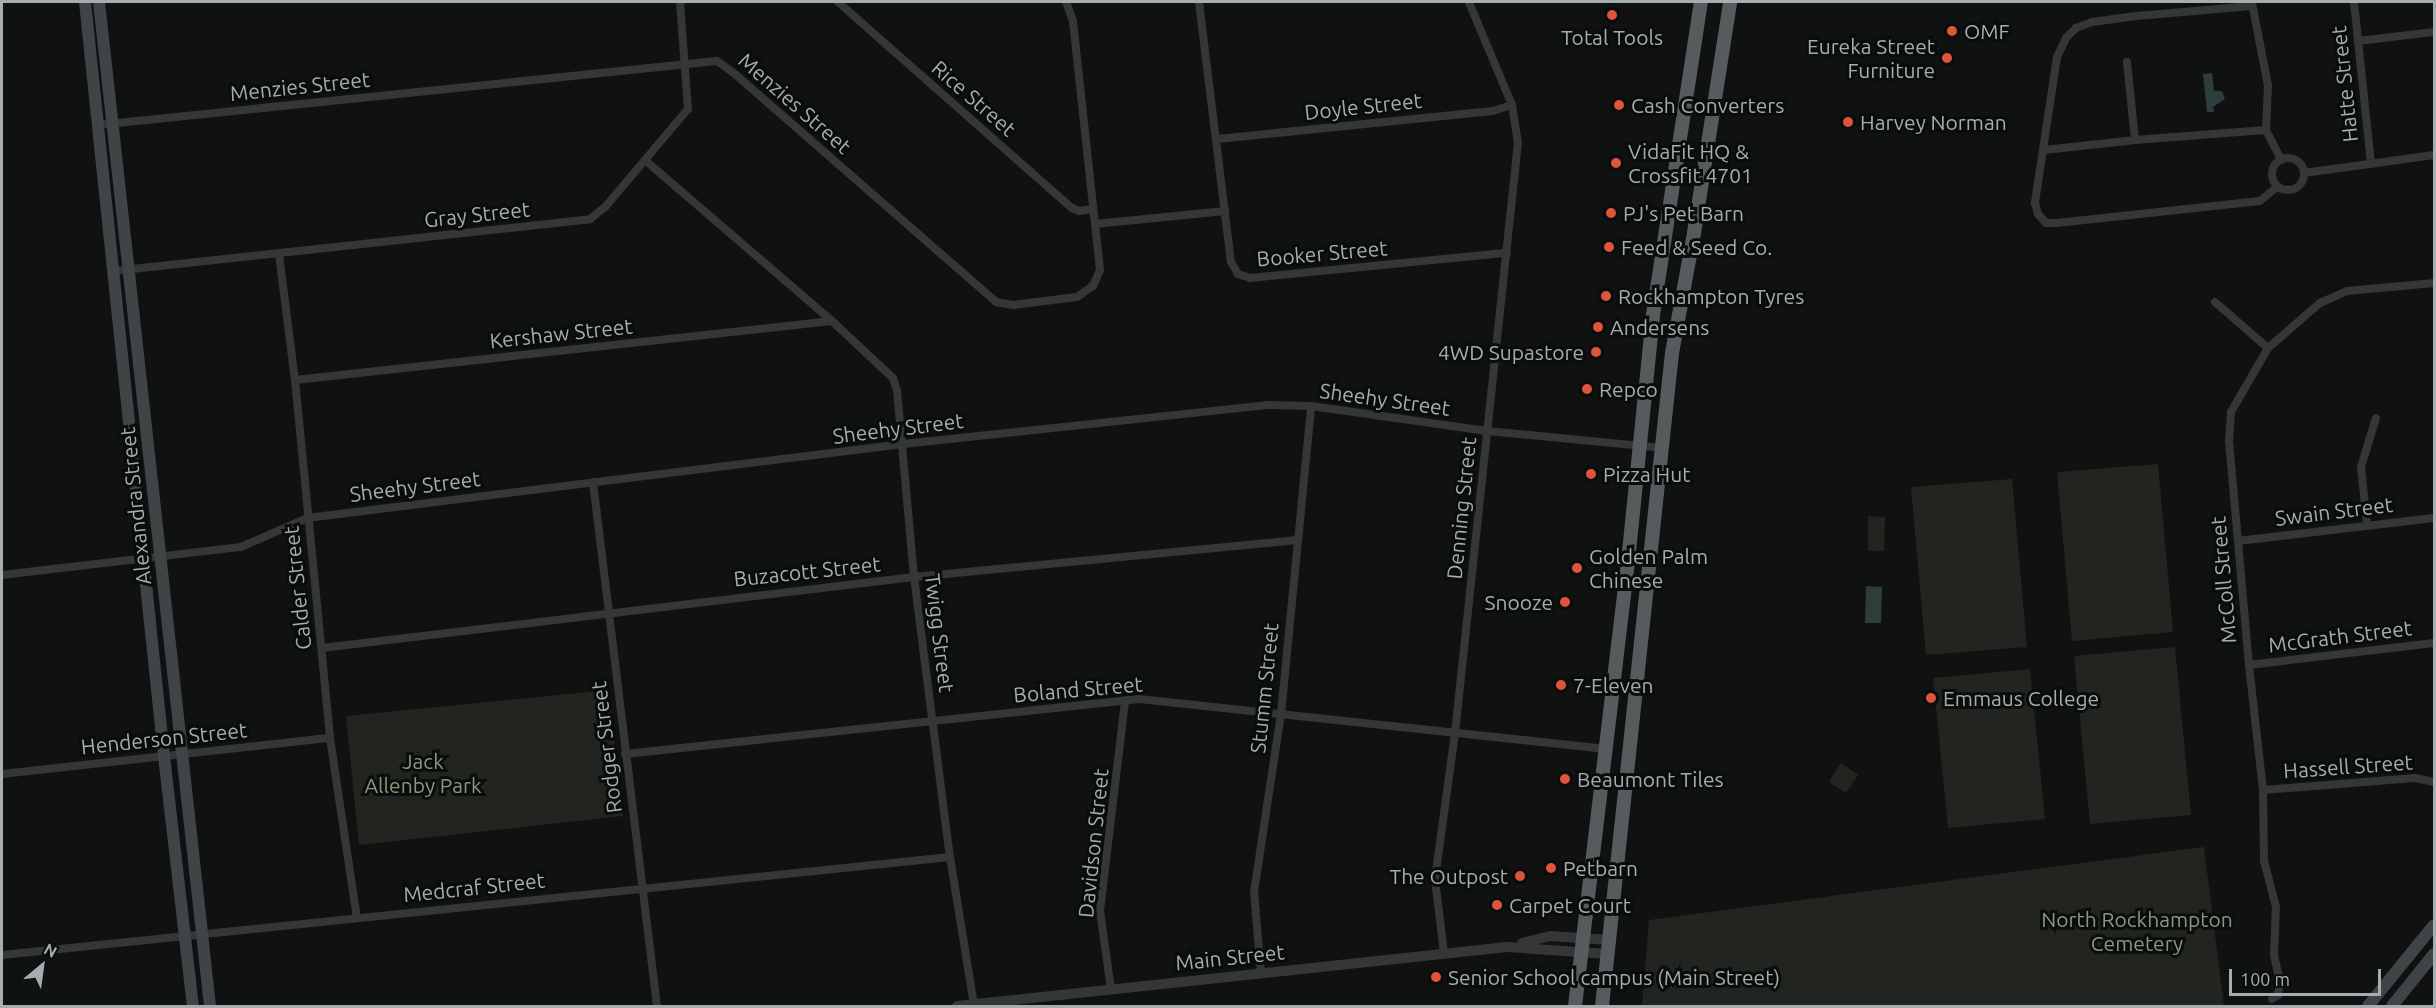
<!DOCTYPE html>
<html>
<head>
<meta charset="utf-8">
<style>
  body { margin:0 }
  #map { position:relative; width:2436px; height:1008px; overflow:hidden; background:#101111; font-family:Ubuntu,sans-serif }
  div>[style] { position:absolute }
  .green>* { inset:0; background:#22251f }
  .water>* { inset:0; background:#2f3c3c }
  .minor>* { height:8px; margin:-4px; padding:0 4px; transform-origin:4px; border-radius:4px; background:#343638 }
  .minor>.ring { margin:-4px; padding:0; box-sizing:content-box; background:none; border:8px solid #343638; border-radius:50% }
  .tertiary>* { height:10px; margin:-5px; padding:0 5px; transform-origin:5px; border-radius:5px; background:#343638 }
  .secondary>* { height:12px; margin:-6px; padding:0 6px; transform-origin:6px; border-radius:6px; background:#404446 }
  .trunk>* { height:14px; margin:-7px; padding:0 7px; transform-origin:7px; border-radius:7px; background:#565c5e }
  .dots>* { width:16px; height:16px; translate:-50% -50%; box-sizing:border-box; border:3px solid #0b0c0c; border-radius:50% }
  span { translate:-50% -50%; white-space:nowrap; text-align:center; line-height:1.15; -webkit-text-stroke:6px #0b0c0c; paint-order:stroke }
  .poi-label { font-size:21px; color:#a3aeb1 }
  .left { translate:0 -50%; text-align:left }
  .right { translate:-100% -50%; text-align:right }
  .street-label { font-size:21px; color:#a3aeb1 }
  .park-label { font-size:21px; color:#899a7b }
  .frame { position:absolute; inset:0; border:3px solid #a3aeb1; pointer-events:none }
  .north { position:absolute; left:12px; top:936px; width:60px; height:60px; -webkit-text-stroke:4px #0b0c0c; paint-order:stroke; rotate:29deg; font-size:16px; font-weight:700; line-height:24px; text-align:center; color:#a3aeb1 }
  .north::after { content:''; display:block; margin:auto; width:21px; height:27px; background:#a3aeb1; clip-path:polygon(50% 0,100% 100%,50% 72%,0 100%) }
  .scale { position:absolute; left:2229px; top:969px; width:152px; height:27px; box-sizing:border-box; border:3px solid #a3aeb1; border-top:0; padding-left:8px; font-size:18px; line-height:21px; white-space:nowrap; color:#a3aeb1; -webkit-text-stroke:4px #0b0c0c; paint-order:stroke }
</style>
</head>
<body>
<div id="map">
  <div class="green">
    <div style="clip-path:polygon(2158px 464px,2173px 632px,2072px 641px,2057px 472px)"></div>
    <div style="clip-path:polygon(2012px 479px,2027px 647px,1926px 655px,1911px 487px)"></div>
    <div style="clip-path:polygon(1868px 516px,1885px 517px,1884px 551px,1868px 551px)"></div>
    <div style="clip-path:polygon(2175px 647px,2191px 815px,2090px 824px,2074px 656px)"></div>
    <div style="clip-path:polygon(2030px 669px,2045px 819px,1948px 828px,1933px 678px)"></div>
    <div style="clip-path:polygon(609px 690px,623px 816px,359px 845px,346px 716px)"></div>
    <div style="clip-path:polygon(1841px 763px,1858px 775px,1846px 793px,1829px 782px)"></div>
    <div style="clip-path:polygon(2204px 847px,2224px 1006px,1642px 1006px,1649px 920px)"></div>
  </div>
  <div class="water">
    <div style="clip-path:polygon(2212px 73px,2214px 91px,2222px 91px,2225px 99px,2213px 107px,2214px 112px,2207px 112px,2203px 74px)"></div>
    <div style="clip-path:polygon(1866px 586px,1882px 587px,1881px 623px,1865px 623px)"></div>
  </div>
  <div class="minor">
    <div style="left:838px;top:2px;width:312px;rotate:41.4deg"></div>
    <div style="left:1072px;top:208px;width:8px;rotate:23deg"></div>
    <div style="left:1079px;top:211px;width:13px;rotate:-9deg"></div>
    <div style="left:1199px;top:2px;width:262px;rotate:83deg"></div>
    <div style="left:1231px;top:262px;width:14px;rotate:60deg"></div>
    <div style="left:1238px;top:274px;width:13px;rotate:18deg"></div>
    <div style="left:1250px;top:278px;width:258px;rotate:-5.6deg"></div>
    <div style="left:2354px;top:2px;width:163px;rotate:84deg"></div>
    <div style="left:2252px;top:3px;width:84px;rotate:79deg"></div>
    <div style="left:2268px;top:85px;width:45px;rotate:92.5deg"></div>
    <div style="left:2266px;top:130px;width:34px;rotate:63deg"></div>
    <div style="left:2252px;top:6px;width:116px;rotate:175.1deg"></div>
    <div style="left:2136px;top:16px;width:44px;rotate:172.2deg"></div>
    <div style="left:2092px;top:22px;width:17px;rotate:159deg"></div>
    <div style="left:2076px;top:28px;width:14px;rotate:135deg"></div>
    <div style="left:2066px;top:38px;width:21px;rotate:115deg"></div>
    <div style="left:2057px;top:57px;width:148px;rotate:98.6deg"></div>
    <div style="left:2035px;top:203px;width:11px;rotate:75deg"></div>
    <div style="left:2038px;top:214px;width:12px;rotate:48deg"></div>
    <div style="left:2046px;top:223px;width:11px"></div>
    <div style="left:2057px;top:223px;width:204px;rotate:-6.2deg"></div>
    <div style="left:2260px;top:201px;width:23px;rotate:-40deg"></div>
    <div style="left:2358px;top:41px;width:77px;rotate:-6.8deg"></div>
    <div style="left:2127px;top:62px;width:78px;rotate:84.1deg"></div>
    <div style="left:98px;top:125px;width:622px;rotate:-5.9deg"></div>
    <div style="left:717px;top:61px;width:24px;rotate:36deg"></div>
    <div style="left:736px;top:75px;width:345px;rotate:41.1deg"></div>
    <div style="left:996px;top:302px;width:17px;rotate:10deg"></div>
    <div style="left:1013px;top:305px;width:64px;rotate:-7.1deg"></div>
    <div style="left:1077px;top:297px;width:19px;rotate:-35deg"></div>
    <div style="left:1093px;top:286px;width:17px;rotate:-66deg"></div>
    <div style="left:1100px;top:270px;width:250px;rotate:-96.2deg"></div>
    <div style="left:1073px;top:21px;width:20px;rotate:-110deg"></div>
    <div style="left:1217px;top:139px;width:277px;rotate:-5.8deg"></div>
    <div style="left:1493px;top:111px;width:20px;rotate:-18deg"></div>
    <div style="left:2044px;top:150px;width:92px;rotate:-6.3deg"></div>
    <div style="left:2135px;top:140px;width:131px;rotate:-4.4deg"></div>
    <div class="ring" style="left:2272px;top:158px;width:24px;height:24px"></div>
    <div style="left:646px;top:161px;width:245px;rotate:40.7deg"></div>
    <div style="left:832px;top:321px;width:83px;rotate:43.1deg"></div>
    <div style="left:893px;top:378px;width:13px;rotate:72deg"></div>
    <div style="left:897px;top:390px;width:188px;rotate:84.8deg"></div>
    <div style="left:914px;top:577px;width:282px;rotate:82.7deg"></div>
    <div style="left:950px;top:857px;width:150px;rotate:80.8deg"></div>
    <div style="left:2304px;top:173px;width:131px;rotate:-7.9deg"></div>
    <div style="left:1095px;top:224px;width:131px;rotate:-5.7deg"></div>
    <div style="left:279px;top:254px;width:127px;rotate:82.8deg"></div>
    <div style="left:295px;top:380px;width:360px;rotate:84.4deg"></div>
    <div style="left:330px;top:738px;width:182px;rotate:81.5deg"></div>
    <div style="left:114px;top:271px;width:479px;rotate:-6.2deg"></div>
    <div style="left:590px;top:219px;width:21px;rotate:-39deg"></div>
    <div style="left:606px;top:206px;width:127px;rotate:-49.8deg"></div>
    <div style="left:688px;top:109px;width:107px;rotate:-94.3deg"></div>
    <div style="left:2215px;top:302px;width:70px;rotate:41deg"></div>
    <div style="left:295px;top:380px;width:540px;rotate:-6.27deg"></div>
    <div style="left:593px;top:482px;width:528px;rotate:83.04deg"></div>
    <div style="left:2367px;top:524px;width:57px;rotate:-96deg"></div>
    <div style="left:2361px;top:467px;width:51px;rotate:-73deg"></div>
    <div style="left:2238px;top:541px;width:197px;rotate:-6.7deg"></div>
    <div style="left:2px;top:575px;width:241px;rotate:-6.7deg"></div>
    <div style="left:241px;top:547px;width:72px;rotate:-23.7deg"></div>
    <div style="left:307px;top:518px;width:601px;rotate:-7.08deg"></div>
    <div style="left:903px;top:444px;width:368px;rotate:-6.1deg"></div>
    <div style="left:1269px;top:405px;width:42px;rotate:1.4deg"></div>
    <div style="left:1311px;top:406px;width:178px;rotate:8.1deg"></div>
    <div style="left:1487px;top:431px;width:176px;rotate:5.5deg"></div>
    <div style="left:322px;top:648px;width:596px;rotate:-6.84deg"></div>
    <div style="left:914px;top:577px;width:385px;rotate:-5.5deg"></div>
    <div style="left:2249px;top:665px;width:186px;rotate:-6.8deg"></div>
    <div style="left:625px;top:754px;width:517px;rotate:-6.11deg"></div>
    <div style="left:1139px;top:699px;width:470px;rotate:6.1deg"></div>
    <div style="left:2px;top:774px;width:330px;rotate:-6.3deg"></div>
    <div style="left:2263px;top:790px;width:152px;rotate:-4.5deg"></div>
    <div style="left:2415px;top:778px;width:19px;rotate:12deg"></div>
    <div style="left:1444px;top:954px;width:76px;rotate:-96.8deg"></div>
    <div style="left:1435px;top:879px;width:147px;rotate:-82.2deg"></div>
    <div style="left:1455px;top:733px;width:593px;rotate:-83.91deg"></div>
    <div style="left:1518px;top:143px;width:38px;rotate:-99deg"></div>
    <div style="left:1512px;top:105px;width:112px;rotate:-112.7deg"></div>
    <div style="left:2px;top:955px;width:953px;rotate:-5.9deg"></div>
    <div style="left:1261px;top:973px;width:81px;rotate:-94.9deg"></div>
    <div style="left:1254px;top:892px;width:180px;rotate:-81.4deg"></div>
    <div style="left:1281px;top:714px;width:309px;rotate:-84.4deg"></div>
    <div style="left:1111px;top:989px;width:79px;rotate:-98deg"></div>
    <div style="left:1100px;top:911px;width:212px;rotate:-83.2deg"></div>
    <div style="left:2272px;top:999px;width:7px;rotate:-34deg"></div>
    <div style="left:2278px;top:995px;width:12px;rotate:-81deg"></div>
    <div style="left:2280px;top:983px;width:30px;rotate:-102deg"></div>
    <div style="left:2274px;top:954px;width:47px;rotate:-87.6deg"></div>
    <div style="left:2276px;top:907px;width:48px;rotate:-104.6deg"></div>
    <div style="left:2264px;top:861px;width:71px;rotate:-90.8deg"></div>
    <div style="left:2263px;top:790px;width:126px;rotate:-96.4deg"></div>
    <div style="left:2249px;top:665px;width:225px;rotate:-95.1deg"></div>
    <div style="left:2229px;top:441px;width:29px;rotate:-86deg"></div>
    <div style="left:2231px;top:412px;width:74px;rotate:-60deg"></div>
    <div style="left:2268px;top:348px;width:69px;rotate:-40.9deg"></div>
    <div style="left:2320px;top:303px;width:30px;rotate:-24deg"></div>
    <div style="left:2347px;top:291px;width:87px;rotate:-5.3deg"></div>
  </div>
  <div class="tertiary">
    <div style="left:1522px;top:943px;width:29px;rotate:-14deg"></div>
    <div style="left:1550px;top:936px;width:59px;rotate:3.9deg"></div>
    <div style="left:957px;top:1006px;width:553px;rotate:-6.12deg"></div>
    <div style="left:1507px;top:947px;width:101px;rotate:4deg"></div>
  </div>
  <div class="secondary">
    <div style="left:85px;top:2px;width:758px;rotate:84.02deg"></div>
    <div style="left:164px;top:756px;width:252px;rotate:83.4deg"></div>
    <div style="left:99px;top:2px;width:1010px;rotate:83.69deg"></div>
    <div style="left:2368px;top:1006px;width:104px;rotate:-50.8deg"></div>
    <div style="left:2392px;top:1006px;width:67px;rotate:-51.1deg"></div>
  </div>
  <div class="trunk">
    <div style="left:1575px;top:1006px;width:457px;rotate:-83.2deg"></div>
    <div style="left:1629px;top:552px;width:238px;rotate:-84.2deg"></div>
    <div style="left:1653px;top:315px;width:317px;rotate:-81.3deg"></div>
    <div style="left:1602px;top:1006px;width:657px;rotate:-83.88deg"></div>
    <div style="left:1672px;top:353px;width:122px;rotate:-79.6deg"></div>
    <div style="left:1694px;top:233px;width:234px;rotate:-81.1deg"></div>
  </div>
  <div class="dots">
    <div style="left:1612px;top:15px;background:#de553b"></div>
    <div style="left:1952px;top:31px;background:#de553b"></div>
    <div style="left:1947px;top:58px;background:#de553b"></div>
    <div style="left:1619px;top:105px;background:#de553b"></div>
    <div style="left:1848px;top:122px;background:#de553b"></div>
    <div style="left:1616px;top:163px;background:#de553b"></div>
    <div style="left:1611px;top:213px;background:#de553b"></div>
    <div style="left:1609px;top:247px;background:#de553b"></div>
    <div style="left:1606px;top:296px;background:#de553b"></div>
    <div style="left:1598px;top:327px;background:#de553b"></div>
    <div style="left:1596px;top:352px;background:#de553b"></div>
    <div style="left:1587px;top:389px;background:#de553b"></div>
    <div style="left:1591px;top:474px;background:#de553b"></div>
    <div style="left:1577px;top:568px;background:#de553b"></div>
    <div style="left:1565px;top:602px;background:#de553b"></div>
    <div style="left:1561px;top:685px;background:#de553b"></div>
    <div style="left:1931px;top:698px;background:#de553b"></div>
    <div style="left:1565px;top:779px;background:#de553b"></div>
    <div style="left:1551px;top:868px;background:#de553b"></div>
    <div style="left:1520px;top:876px;background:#de553b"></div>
    <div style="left:1497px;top:905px;background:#de553b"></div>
    <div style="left:1436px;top:977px;background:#de553b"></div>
  </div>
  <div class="poi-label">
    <span class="left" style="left:1964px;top:31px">OMF</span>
    <span style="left:1612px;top:37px">Total Tools</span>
    <span class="right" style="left:1935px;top:58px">Eureka Street<br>Furniture</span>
    <span class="left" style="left:1631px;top:105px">Cash Converters</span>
    <span class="left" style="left:1860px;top:122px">Harvey Norman</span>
    <span class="left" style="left:1628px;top:163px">VidaFit HQ &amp;<br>Crossfit 4701</span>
    <span class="left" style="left:1623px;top:213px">PJ's Pet Barn</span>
    <span class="left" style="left:1621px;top:247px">Feed &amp; Seed Co.</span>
    <span class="left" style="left:1618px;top:296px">Rockhampton Tyres</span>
    <span class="left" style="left:1610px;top:327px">Andersens</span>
    <span class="right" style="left:1584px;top:352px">4WD Supastore</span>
    <span class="left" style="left:1599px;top:389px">Repco</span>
    <span class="left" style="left:1603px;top:474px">Pizza Hut</span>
    <span class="left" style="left:1589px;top:568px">Golden Palm<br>Chinese</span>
    <span class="right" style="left:1553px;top:602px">Snooze</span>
    <span class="left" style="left:1573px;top:685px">7-Eleven</span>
    <span class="left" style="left:1943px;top:698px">Emmaus College</span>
    <span class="left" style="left:1577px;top:779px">Beaumont Tiles</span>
    <span class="left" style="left:1563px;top:868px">Petbarn</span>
    <span class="right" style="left:1508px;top:876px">The Outpost</span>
    <span class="left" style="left:1509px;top:905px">Carpet Court</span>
    <span class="left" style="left:1448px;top:977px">Senior School campus (Main Street)</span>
  </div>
  <div class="street-label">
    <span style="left:2344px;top:84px;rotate:-96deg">Hatte Street</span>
    <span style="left:300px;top:86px;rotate:-6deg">Menzies Street</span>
    <span style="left:974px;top:98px;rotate:41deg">Rice Street</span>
    <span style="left:795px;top:103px;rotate:41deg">Menzies Street</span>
    <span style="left:1363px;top:106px;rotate:-6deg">Doyle Street</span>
    <span style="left:477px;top:214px;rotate:-6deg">Gray Street</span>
    <span style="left:1322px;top:253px;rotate:-5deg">Booker Street</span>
    <span style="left:561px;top:333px;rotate:-6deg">Kershaw Street</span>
    <span style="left:1385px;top:399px;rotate:8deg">Sheehy Street</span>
    <span style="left:898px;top:428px;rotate:-7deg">Sheehy Street</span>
    <span style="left:415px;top:486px;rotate:-7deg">Sheehy Street</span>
    <span style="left:135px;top:506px;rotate:-96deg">Alexandra Street</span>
    <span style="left:1461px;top:508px;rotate:-84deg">Denning Street</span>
    <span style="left:2334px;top:511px;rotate:-7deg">Swain Street</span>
    <span style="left:807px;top:571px;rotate:-6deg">Buzacott Street</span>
    <span style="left:2223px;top:580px;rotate:-95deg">McColl Street</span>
    <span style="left:297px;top:588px;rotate:-96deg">Calder Street</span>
    <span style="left:940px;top:633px;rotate:83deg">Twigg Street</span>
    <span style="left:2340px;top:636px;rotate:-7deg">McGrath Street</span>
    <span style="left:1264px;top:688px;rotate:-84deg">Stumm Street</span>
    <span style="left:1078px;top:689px;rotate:-5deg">Boland Street</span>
    <span style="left:164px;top:738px;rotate:-6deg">Henderson Street</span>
    <span style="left:606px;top:747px;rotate:-97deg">Rodger Street</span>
    <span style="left:2348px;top:766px;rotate:-4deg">Hassell Street</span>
    <span style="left:1093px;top:843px;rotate:-84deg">Davidson Street</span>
    <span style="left:474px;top:887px;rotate:-6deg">Medcraf Street</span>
    <span style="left:1230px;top:957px;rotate:-6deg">Main Street</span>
  </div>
  <div class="park-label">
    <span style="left:423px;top:773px">Jack<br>Allenby Park</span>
    <span style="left:2137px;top:931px">North Rockhampton<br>Cemetery</span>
  </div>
  <div class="frame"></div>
  <div class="north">N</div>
  <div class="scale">100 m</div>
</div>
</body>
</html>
